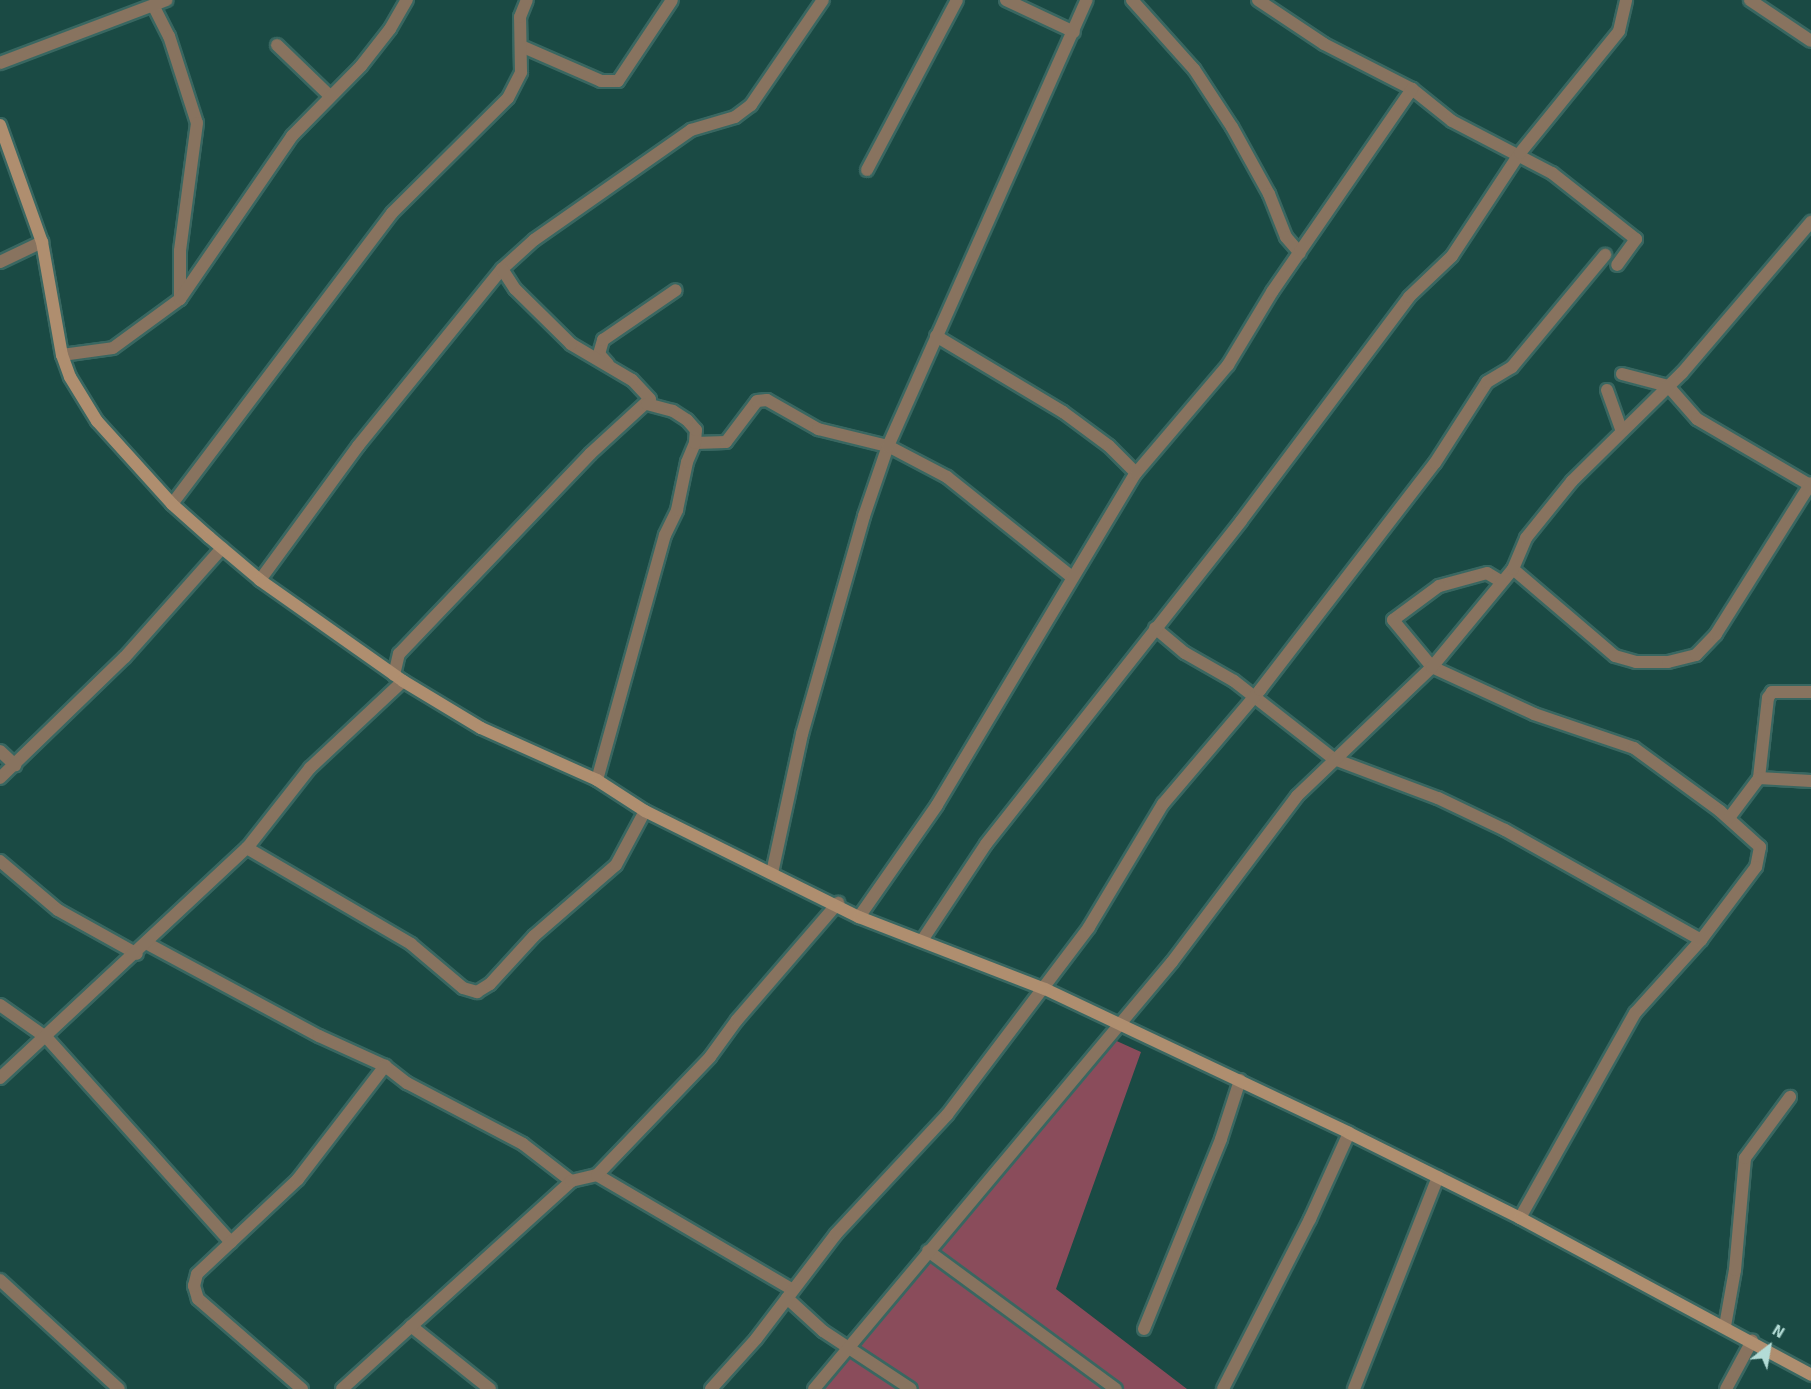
<!DOCTYPE html>
<html>
<head>
<meta charset="utf-8">
<style>
  body { margin:0 }
  #map { position:relative; width:1811px; height:1389px; overflow:hidden; background:#1a4a44; font-family:Signika,sans-serif }
  div>[style] { position:absolute }
  .green>* { inset:0; background:#8a4c5b }
  .roads { filter:drop-shadow(2px 0 #396761) drop-shadow(-2px 0 #396761) drop-shadow(0 2px #396761) drop-shadow(0 -2px #396761) }
  .street>* { height:12px; margin:-6px; padding:0 6px; transform-origin:6px; border-radius:6px; background:#88735f }
  .secondary>* { height:12px; margin:-6px; padding:0 6px; transform-origin:6px; border-radius:6px; background:#af8e6f }
  span { translate:-50% -50%; white-space:nowrap; text-align:center; line-height:1.15; -webkit-text-stroke:6px #1a4a44; paint-order:stroke }
  .north { position:absolute; left:1739px; top:1317px; width:60px; height:60px; -webkit-text-stroke:4px #1a4a44; paint-order:stroke; rotate:31deg; font-size:16px; font-weight:700; line-height:24px; text-align:center; color:#b3dcd6 }
  .north::after { content:''; display:block; margin:auto; width:21px; height:27px; background:#b3dcd6; clip-path:polygon(50% 0,100% 100%,50% 72%,0 100%) }
</style>
</head>
<body>
<div id="map">
  <div class="green">
    <div style="clip-path:polygon(1110px 1038px,1141px 1052px,1056px 1289px,1187px 1389px,824px 1389px)"></div>
  </div>
  <div class="roads">
    <div class="street">
      <div style="left:1006px;top:0;width:75px;rotate:25.2deg"></div>
      <div style="left:1132px;top:0;width:93px;rotate:48.1deg"></div>
      <div style="left:1194px;top:69px;width:69px;rotate:56.8deg"></div>
      <div style="left:1232px;top:127px;width:77px;rotate:61.1deg"></div>
      <div style="left:1269px;top:194px;width:46px;rotate:68.4deg"></div>
      <div style="left:1286px;top:237px;width:21px;rotate:49deg"></div>
      <div style="left:1258px;top:0;width:79px;rotate:33.7deg"></div>
      <div style="left:1324px;top:44px;width:99px;rotate:27.1deg"></div>
      <div style="left:1412px;top:89px;width:51px;rotate:38.7deg"></div>
      <div style="left:1452px;top:121px;width:113px;rotate:27.5deg"></div>
      <div style="left:1552px;top:173px;width:107px;rotate:38.2deg"></div>
      <div style="left:1636px;top:239px;width:32px;rotate:126deg"></div>
      <div style="left:1750px;top:0;width:73px;rotate:33.9deg"></div>
      <div style="left:154px;top:7px;width:33px;rotate:63deg"></div>
      <div style="left:169px;top:36px;width:91px;rotate:72.2deg"></div>
      <div style="left:197px;top:123px;width:129px;rotate:97.6deg"></div>
      <div style="left:180px;top:251px;width:48px;rotate:90deg"></div>
      <div style="left:277px;top:45px;width:74px;rotate:43.9deg"></div>
      <div style="left:521px;top:46px;width:87px;rotate:23.6deg"></div>
      <div style="left:601px;top:81px;width:17px"></div>
      <div style="left:618px;top:81px;width:97px;rotate:-56.3deg"></div>
      <div style="left:0;top:63px;width:178px;rotate:-20.7deg"></div>
      <div style="left:867px;top:170px;width:192px;rotate:-62.1deg"></div>
      <div style="left:0;top:262px;width:47px;rotate:-25.5deg"></div>
      <div style="left:936px;top:336px;width:148px;rotate:30.9deg"></div>
      <div style="left:1063px;top:412px;width:57px;rotate:36.5deg"></div>
      <div style="left:1109px;top:446px;width:38px;rotate:45deg"></div>
      <div style="left:62px;top:355px;width:51px;rotate:-7.8deg"></div>
      <div style="left:113px;top:348px;width:83px;rotate:-36.2deg"></div>
      <div style="left:180px;top:299px;width:198px;rotate:-55.5deg"></div>
      <div style="left:292px;top:136px;width:98px;rotate:-45.4deg"></div>
      <div style="left:361px;top:66px;width:47px;rotate:-51.9deg"></div>
      <div style="left:390px;top:29px;width:34px;rotate:-60deg"></div>
      <div style="left:608px;top:364px;width:13px;rotate:-132deg"></div>
      <div style="left:599px;top:354px;width:15px;rotate:-74deg"></div>
      <div style="left:603px;top:340px;width:88px;rotate:-34.4deg"></div>
      <div style="left:1622px;top:374px;width:48px;rotate:14.6deg"></div>
      <div style="left:1668px;top:386px;width:44px;rotate:48.7deg"></div>
      <div style="left:1697px;top:419px;width:131px;rotate:30.3deg"></div>
      <div style="left:1607px;top:390px;width:41px;rotate:70.3deg"></div>
      <div style="left:695px;top:443px;width:31px;rotate:-2deg"></div>
      <div style="left:726px;top:442px;width:51px;rotate:-52.9deg"></div>
      <div style="left:757px;top:401px;width:10px;rotate:-6deg"></div>
      <div style="left:767px;top:400px;width:59px;rotate:29.6deg"></div>
      <div style="left:818px;top:429px;width:72px;rotate:13.7deg"></div>
      <div style="left:888px;top:446px;width:67px;rotate:27.7deg"></div>
      <div style="left:947px;top:477px;width:160px;rotate:38.7deg"></div>
      <div style="left:172px;top:504px;width:365px;rotate:-52.9deg"></div>
      <div style="left:392px;top:213px;width:163px;rotate:-44.8deg"></div>
      <div style="left:508px;top:98px;width:29px;rotate:-63deg"></div>
      <div style="left:521px;top:72px;width:55px;rotate:-91deg"></div>
      <div style="left:520px;top:17px;width:18px;rotate:-68deg"></div>
      <div style="left:1513px;top:569px;width:134px;rotate:40.5deg"></div>
      <div style="left:1615px;top:656px;width:22px;rotate:16deg"></div>
      <div style="left:1636px;top:662px;width:32px"></div>
      <div style="left:1668px;top:662px;width:29px;rotate:-14deg"></div>
      <div style="left:1696px;top:655px;width:29px;rotate:-46deg"></div>
      <div style="left:1716px;top:634px;width:178px;rotate:-57.8deg"></div>
      <div style="left:260px;top:580px;width:166px;rotate:-53.8deg"></div>
      <div style="left:358px;top:446px;width:228px;rotate:-50.9deg"></div>
      <div style="left:502px;top:269px;width:43px;rotate:-42.2deg"></div>
      <div style="left:534px;top:240px;width:192px;rotate:-35deg"></div>
      <div style="left:691px;top:130px;width:46px;rotate:-16.5deg"></div>
      <div style="left:735px;top:117px;width:20px;rotate:-37deg"></div>
      <div style="left:751px;top:105px;width:127px;rotate:-55.6deg"></div>
      <div style="left:1502px;top:582px;width:17px;rotate:-149deg"></div>
      <div style="left:1487px;top:573px;width:50px;rotate:164.8deg"></div>
      <div style="left:1439px;top:586px;width:57px;rotate:143.5deg"></div>
      <div style="left:1393px;top:620px;width:61px;rotate:50.3deg"></div>
      <div style="left:1432px;top:667px;width:112px;rotate:24.7deg"></div>
      <div style="left:1534px;top:714px;width:106px;rotate:18.8deg"></div>
      <div style="left:1634px;top:748px;width:107px;rotate:36.2deg"></div>
      <div style="left:1720px;top:811px;width:54px;rotate:42deg"></div>
      <div style="left:1760px;top:847px;width:20px;rotate:101deg"></div>
      <div style="left:1756px;top:867px;width:91px;rotate:127deg"></div>
      <div style="left:1701px;top:940px;width:98px;rotate:132.1deg"></div>
      <div style="left:1635px;top:1013px;width:235px;rotate:119.3deg"></div>
      <div style="left:1155px;top:628px;width:39px;rotate:40deg"></div>
      <div style="left:1185px;top:653px;width:56px;rotate:29.7deg"></div>
      <div style="left:1234px;top:681px;width:127px;rotate:38deg"></div>
      <div style="left:1334px;top:759px;width:111px;rotate:20.6deg"></div>
      <div style="left:1438px;top:798px;width:74px;rotate:25.5deg"></div>
      <div style="left:1505px;top:830px;width:225px;rotate:29.3deg"></div>
      <div style="left:394px;top:675px;width:22px;rotate:-77deg"></div>
      <div style="left:399px;top:654px;width:277px;rotate:-46.3deg"></div>
      <div style="left:590px;top:454px;width:81px;rotate:-42.5deg"></div>
      <div style="left:650px;top:399px;width:26px;rotate:-133deg"></div>
      <div style="left:632px;top:380px;width:71px;rotate:-149.5deg"></div>
      <div style="left:571px;top:344px;width:78px;rotate:-135.5deg"></div>
      <div style="left:515px;top:289px;width:24px;rotate:-123deg"></div>
      <div style="left:0;top:751px;width:21px;rotate:43deg"></div>
      <div style="left:0;top:778px;width:174px;rotate:-44.1deg"></div>
      <div style="left:125px;top:657px;width:146px;rotate:-48.3deg"></div>
      <div style="left:1759px;top:778px;width:81px;rotate:-83.6deg"></div>
      <div style="left:1768px;top:698px;width:7px;rotate:-56deg"></div>
      <div style="left:1772px;top:692px;width:39px"></div>
      <div style="left:597px;top:780px;width:254px;rotate:-74.5deg"></div>
      <div style="left:665px;top:535px;width:28px;rotate:-64deg"></div>
      <div style="left:677px;top:510px;width:49px;rotate:-78.2deg"></div>
      <div style="left:687px;top:462px;width:21px;rotate:-67deg"></div>
      <div style="left:695px;top:443px;width:13px;rotate:-86deg"></div>
      <div style="left:696px;top:430px;width:13px;rotate:-132deg"></div>
      <div style="left:687px;top:420px;width:17px;rotate:-147deg"></div>
      <div style="left:673px;top:411px;width:27px;rotate:-165deg"></div>
      <div style="left:1729px;top:818px;width:50px;rotate:-53.1deg"></div>
      <div style="left:1759px;top:778px;width:52px;rotate:3.3deg"></div>
      <div style="left:247px;top:848px;width:190px;rotate:30.3deg"></div>
      <div style="left:411px;top:944px;width:68px;rotate:40.2deg"></div>
      <div style="left:463px;top:988px;width:15px;rotate:16deg"></div>
      <div style="left:477px;top:992px;width:15px;rotate:-32deg"></div>
      <div style="left:490px;top:984px;width:65px;rotate:-47.5deg"></div>
      <div style="left:534px;top:936px;width:108px;rotate:-40.9deg"></div>
      <div style="left:616px;top:865px;width:61px;rotate:-61.8deg"></div>
      <div style="left:0;top:861px;width:76px;rotate:40.2deg"></div>
      <div style="left:58px;top:910px;width:90px;rotate:29.1deg"></div>
      <div style="left:772px;top:873px;width:142px;rotate:-77.8deg"></div>
      <div style="left:802px;top:734px;width:227px;rotate:-74.1deg"></div>
      <div style="left:864px;top:516px;width:74px;rotate:-71.1deg"></div>
      <div style="left:888px;top:446px;width:488px;rotate:-66deg"></div>
      <div style="left:859px;top:917px;width:136px;rotate:-55.1deg"></div>
      <div style="left:937px;top:805px;width:387px;rotate:-59.1deg"></div>
      <div style="left:1136px;top:473px;width:142px;rotate:-49.6deg"></div>
      <div style="left:1228px;top:365px;width:85px;rotate:-58.9deg"></div>
      <div style="left:1272px;top:292px;width:247px;rotate:-55.4deg"></div>
      <div style="left:923px;top:939px;width:114px;rotate:-56.4deg"></div>
      <div style="left:986px;top:844px;width:412px;rotate:-51.7deg"></div>
      <div style="left:1241px;top:521px;width:280px;rotate:-53.1deg"></div>
      <div style="left:1409px;top:297px;width:59px;rotate:-43.6deg"></div>
      <div style="left:1452px;top:256px;width:123px;rotate:-56.6deg"></div>
      <div style="left:1520px;top:153px;width:157px;rotate:-50.9deg"></div>
      <div style="left:1619px;top:31px;width:32px;rotate:-77deg"></div>
      <div style="left:146px;top:943px;width:196px;rotate:28.3deg"></div>
      <div style="left:319px;top:1036px;width:72px;rotate:24.4deg"></div>
      <div style="left:385px;top:1066px;width:28px;rotate:38deg"></div>
      <div style="left:407px;top:1083px;width:131px;rotate:27.7deg"></div>
      <div style="left:523px;top:1144px;width:61px;rotate:37.6deg"></div>
      <div style="left:0;top:1005px;width:57px;rotate:35.1deg"></div>
      <div style="left:47px;top:1038px;width:275px;rotate:48deg"></div>
      <div style="left:0;top:1078px;width:338px;rotate:-43deg"></div>
      <div style="left:247px;top:848px;width:102px;rotate:-51.8deg"></div>
      <div style="left:310px;top:768px;width:127px;rotate:-43.1deg"></div>
      <div style="left:597px;top:1175px;width:227px;rotate:30.4deg"></div>
      <div style="left:928px;top:1251px;width:233px;rotate:36.3deg"></div>
      <div style="left:0;top:1280px;width:161px;rotate:42.5deg"></div>
      <div style="left:787px;top:1298px;width:49px;rotate:42.5deg"></div>
      <div style="left:823px;top:1331px;width:105px;rotate:33.4deg"></div>
      <div style="left:411px;top:1326px;width:101px;rotate:38.6deg"></div>
      <div style="left:1725px;top:1326px;width:57px;rotate:-79.9deg"></div>
      <div style="left:1735px;top:1270px;width:112px;rotate:-84.9deg"></div>
      <div style="left:1745px;top:1158px;width:76px;rotate:-53.6deg"></div>
      <div style="left:1144px;top:1329px;width:205px;rotate:-67.9deg"></div>
      <div style="left:1221px;top:1139px;width:62px;rotate:-72.1deg"></div>
      <div style="left:302px;top:1389px;width:138px;rotate:-139.1deg"></div>
      <div style="left:198px;top:1299px;width:14px;rotate:-107deg"></div>
      <div style="left:194px;top:1286px;width:12px;rotate:-76deg"></div>
      <div style="left:197px;top:1274px;width:139px;rotate:-43.2deg"></div>
      <div style="left:298px;top:1179px;width:143px;rotate:-52.4deg"></div>
      <div style="left:342px;top:1389px;width:309px;rotate:-42.2deg"></div>
      <div style="left:571px;top:1181px;width:27px;rotate:-13deg"></div>
      <div style="left:597px;top:1175px;width:163px;rotate:-46.2deg"></div>
      <div style="left:710px;top:1057px;width:46px;rotate:-53.9deg"></div>
      <div style="left:737px;top:1020px;width:155px;rotate:-49.2deg"></div>
      <div style="left:711px;top:1389px;width:67px;rotate:-48deg"></div>
      <div style="left:756px;top:1339px;width:132px;rotate:-52.7deg"></div>
      <div style="left:836px;top:1234px;width:163px;rotate:-47deg"></div>
      <div style="left:947px;top:1115px;width:236px;rotate:-52.9deg"></div>
      <div style="left:1089px;top:927px;width:144px;rotate:-59deg"></div>
      <div style="left:1163px;top:804px;width:150px;rotate:-49.6deg"></div>
      <div style="left:1260px;top:690px;width:287px;rotate:-52.4deg"></div>
      <div style="left:1435px;top:463px;width:96px;rotate:-57.3deg"></div>
      <div style="left:1487px;top:382px;width:29px;rotate:-31deg"></div>
      <div style="left:1512px;top:367px;width:146px;rotate:-50.3deg"></div>
      <div style="left:814px;top:1389px;width:557px;rotate:-50.02deg"></div>
      <div style="left:1172px;top:962px;width:208px;rotate:-53deg"></div>
      <div style="left:1297px;top:796px;width:187px;rotate:-43.7deg"></div>
      <div style="left:1432px;top:667px;width:127px;rotate:-50.4deg"></div>
      <div style="left:1513px;top:569px;width:34px;rotate:-67deg"></div>
      <div style="left:1526px;top:538px;width:73px;rotate:-51.1deg"></div>
      <div style="left:1572px;top:481px;width:154px;rotate:-44.5deg"></div>
      <div style="left:1682px;top:373px;width:199px;rotate:-49.5deg"></div>
      <div style="left:1223px;top:1389px;width:191px;rotate:-62.9deg"></div>
      <div style="left:1310px;top:1219px;width:94px;rotate:-65.6deg"></div>
      <div style="left:1354px;top:1389px;width:228px;rotate:-68.4deg"></div>
      <div style="left:1726px;top:1389px;width:55px;rotate:-61.6deg"></div>
    </div>
    <div class="secondary">
      <div style="left:0;top:125px;width:124px;rotate:70.3deg"></div>
      <div style="left:42px;top:242px;width:115px;rotate:80deg"></div>
      <div style="left:62px;top:355px;width:23px;rotate:70deg"></div>
      <div style="left:70px;top:377px;width:52px;rotate:58.5deg"></div>
      <div style="left:97px;top:421px;width:112px;rotate:47.9deg"></div>
      <div style="left:172px;top:504px;width:50px;rotate:41.7deg"></div>
      <div style="left:209px;top:537px;width:67px;rotate:40.1deg"></div>
      <div style="left:260px;top:580px;width:175px;rotate:35.2deg"></div>
      <div style="left:403px;top:681px;width:91px;rotate:31.1deg"></div>
      <div style="left:481px;top:728px;width:127px;rotate:24.1deg"></div>
      <div style="left:597px;top:780px;width:57px;rotate:32.9deg"></div>
      <div style="left:645px;top:811px;width:239px;rotate:26.4deg"></div>
      <div style="left:859px;top:917px;width:199px;rotate:21.2deg"></div>
      <div style="left:1045px;top:989px;width:336px;rotate:25.3deg"></div>
      <div style="left:1349px;top:1133px;width:191px;rotate:26.4deg"></div>
      <div style="left:1520px;top:1218px;width:331px;rotate:28.3deg"></div>
    </div>
  </div>
  <div class="north">N</div>
</div>
</body>
</html>
